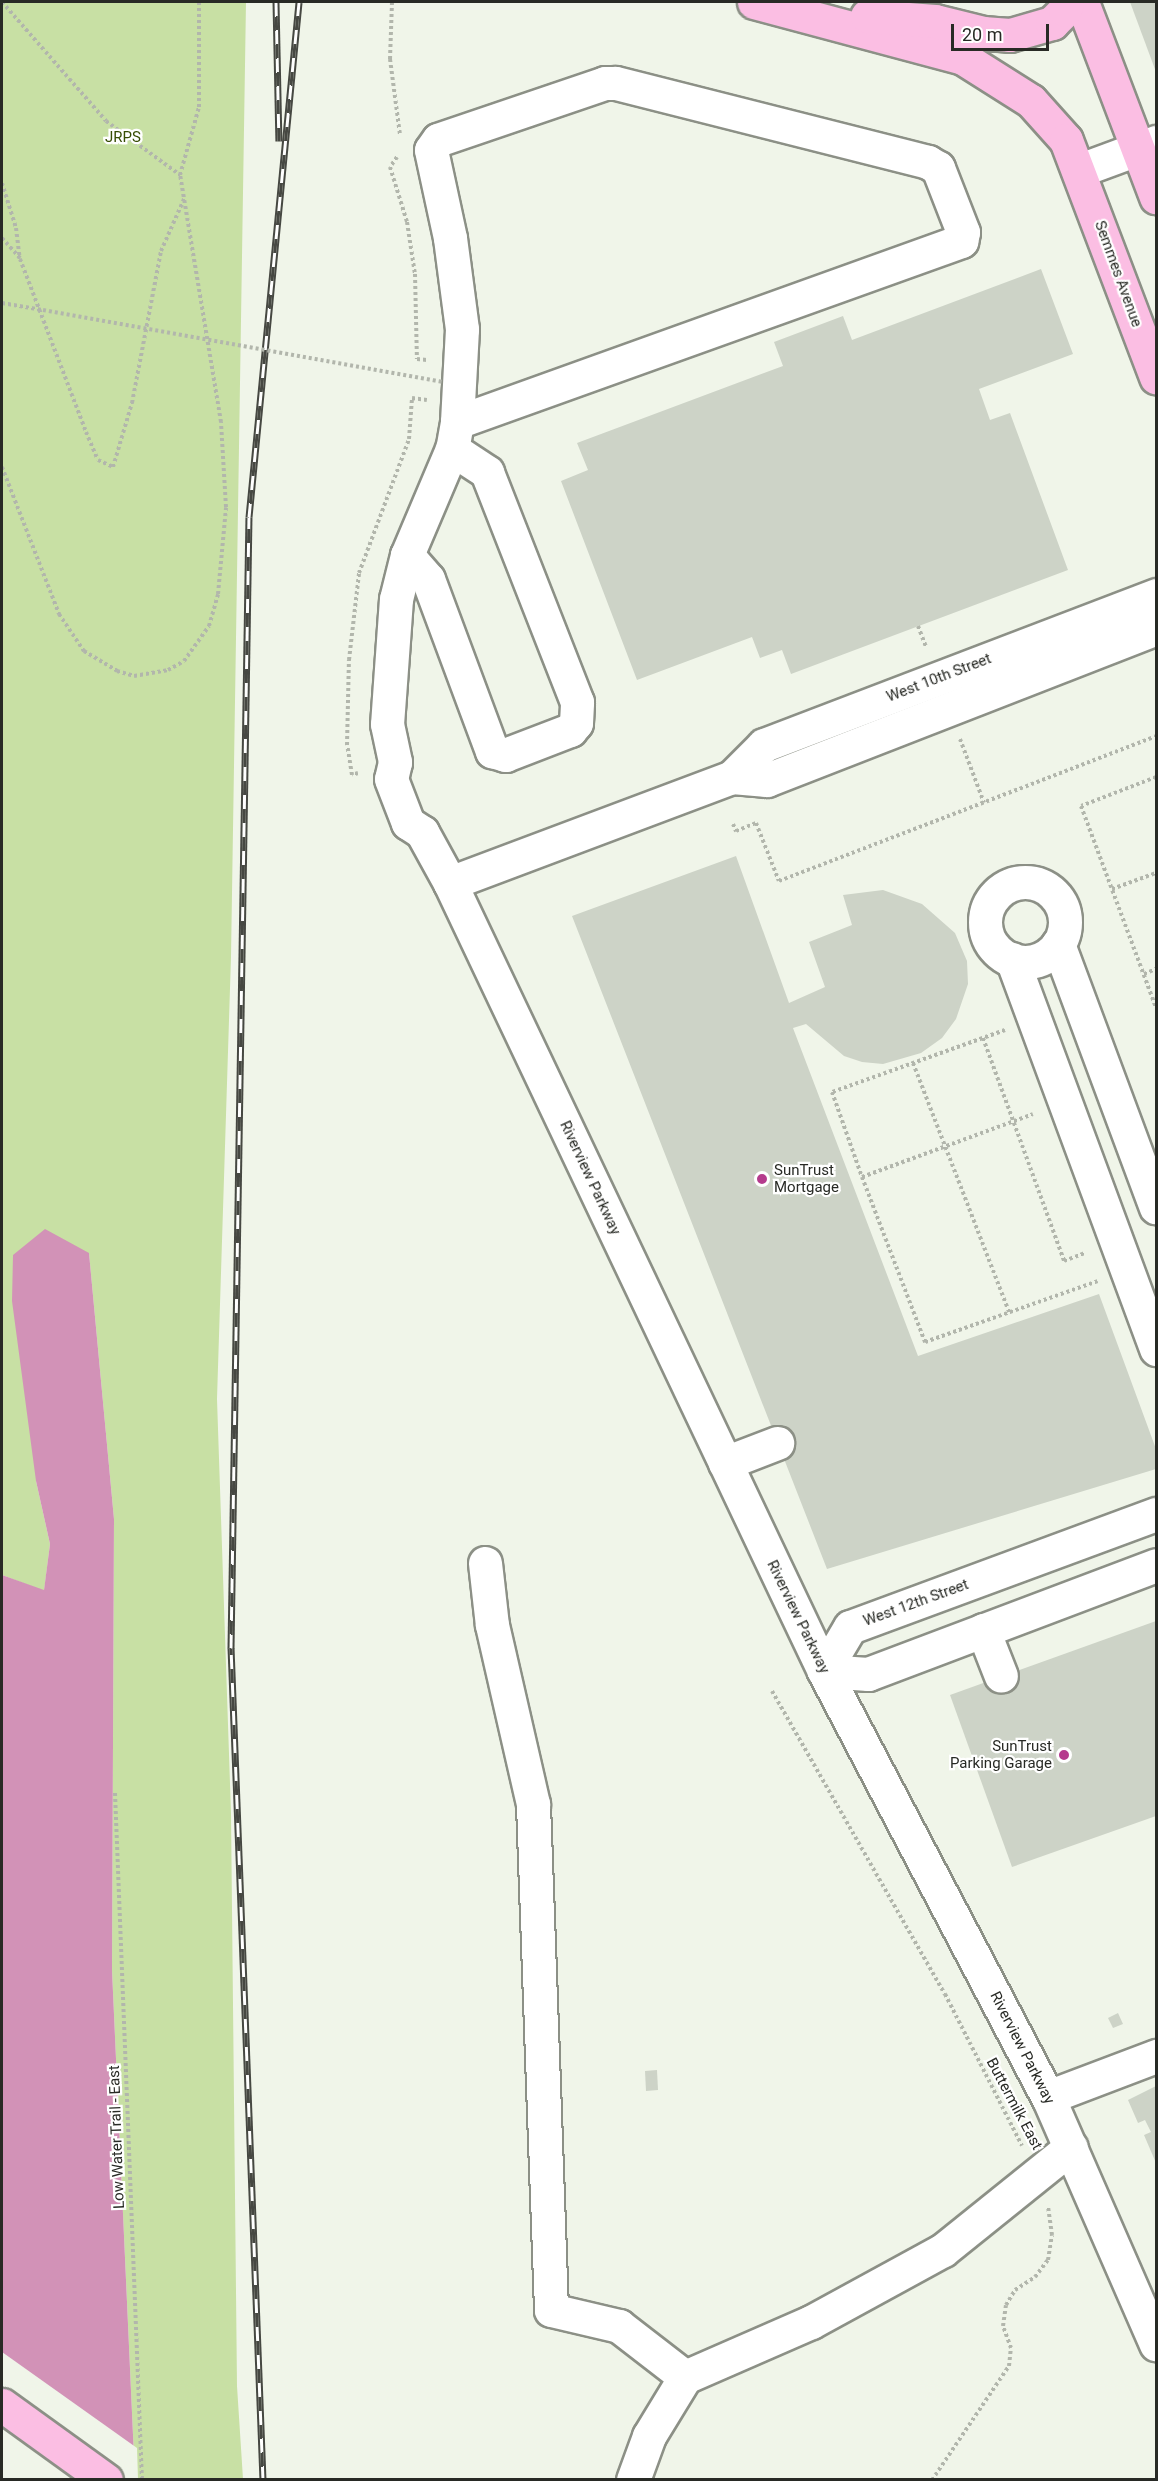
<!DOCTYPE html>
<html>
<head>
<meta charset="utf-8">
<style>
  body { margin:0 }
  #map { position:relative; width:1158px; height:2481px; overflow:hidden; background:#f0f5e9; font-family:Roboto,sans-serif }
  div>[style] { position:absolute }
  .green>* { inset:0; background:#c8e0a4 }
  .water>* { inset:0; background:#d292b7 }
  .pier>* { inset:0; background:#f0f5e9 }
  .building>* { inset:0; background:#cdd3c7 }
  .path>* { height:4px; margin-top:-2px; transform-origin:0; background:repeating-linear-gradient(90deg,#b2b6ac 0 3px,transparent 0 6px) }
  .roads { filter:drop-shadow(2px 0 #8c9086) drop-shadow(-2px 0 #8c9086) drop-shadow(0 2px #8c9086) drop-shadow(0 -2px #8c9086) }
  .minor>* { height:33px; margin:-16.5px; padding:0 16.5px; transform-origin:16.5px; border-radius:16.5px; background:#fff }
  .minor>.ring { margin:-16.5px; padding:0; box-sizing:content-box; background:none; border:33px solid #fff; border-radius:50% }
  .major>* { height:33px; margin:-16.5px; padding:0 16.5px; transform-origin:16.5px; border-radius:16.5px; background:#fbbee3 }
  .rail>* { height:7px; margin-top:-3.5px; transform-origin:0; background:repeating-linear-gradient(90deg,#fff 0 14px,#464842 0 28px); box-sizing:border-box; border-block:2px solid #464842 }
  .path-bridge>* { height:4px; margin-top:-2px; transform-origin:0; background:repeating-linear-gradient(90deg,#b2b6ac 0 3px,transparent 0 6px) }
  .dots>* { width:16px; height:16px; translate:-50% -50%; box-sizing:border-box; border:3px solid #fff; border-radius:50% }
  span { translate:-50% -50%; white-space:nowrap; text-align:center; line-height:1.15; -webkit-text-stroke:4.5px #fff; paint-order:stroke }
  .park-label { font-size:15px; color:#374d04 }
  .street-label { font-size:15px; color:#282a25 }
  .poi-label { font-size:15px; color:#282a25 }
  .left { translate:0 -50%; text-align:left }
  .right { translate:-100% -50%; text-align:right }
  .frame { position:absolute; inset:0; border:3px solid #282a25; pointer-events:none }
  .scale { position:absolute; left:951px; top:24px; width:98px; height:27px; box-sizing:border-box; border:3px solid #282a25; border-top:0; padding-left:8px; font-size:18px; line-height:21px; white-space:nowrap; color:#282a25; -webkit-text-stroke:4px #fff; paint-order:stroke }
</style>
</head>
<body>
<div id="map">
  <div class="green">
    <div style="clip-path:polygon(2px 2px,246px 2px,231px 957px,217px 1399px,231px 1813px,237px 2386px,243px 2479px,135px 2479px,112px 1970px,114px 1519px,89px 1253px,36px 1481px,50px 1544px,44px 1591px,2px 1575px)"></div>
  </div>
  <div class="water">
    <div style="clip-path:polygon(45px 1229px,89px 1253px,114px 1519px,112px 1970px,135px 2479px,2px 2479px,2px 1575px,44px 1590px,50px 1544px,36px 1481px,12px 1301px,13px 1255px)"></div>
  </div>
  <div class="pier">
    <div style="clip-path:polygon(2px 2352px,137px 2448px,138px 2480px,2px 2479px)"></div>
  </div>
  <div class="building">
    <div style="clip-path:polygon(1130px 2px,1156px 2px,1156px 72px)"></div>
    <div style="clip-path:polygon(1041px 269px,1073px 354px,979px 389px,990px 420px,1010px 413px,1068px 570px,791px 674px,782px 650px,760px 658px,752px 637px,637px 680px,561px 481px,588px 470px,577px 443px,783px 366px,774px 342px,843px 316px,852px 340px)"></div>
    <div style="clip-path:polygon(736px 856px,789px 1003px,825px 987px,809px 942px,852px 925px,843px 895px,883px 890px,922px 904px,955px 933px,967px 961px,968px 984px,956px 1019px,942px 1038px,921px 1053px,883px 1064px,862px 1062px,844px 1056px,806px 1024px,793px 1028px,918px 1356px,1099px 1294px,1156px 1449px,1156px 1469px,827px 1569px,572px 916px)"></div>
    <div style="clip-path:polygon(1156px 1621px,1156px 1816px,1012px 1867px,950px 1695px)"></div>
    <div style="clip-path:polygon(1118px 2013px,1123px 2024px,1113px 2028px,1108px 2018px)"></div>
    <div style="clip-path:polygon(657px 2070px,658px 2090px,646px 2091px,645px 2071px)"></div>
    <div style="clip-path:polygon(1156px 2086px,1156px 2163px,1144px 2135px,1151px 2132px,1145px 2120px,1138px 2123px,1128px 2100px)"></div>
  </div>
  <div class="path">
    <div style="left:2px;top:2px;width:158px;rotate:48.8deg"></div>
    <div style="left:106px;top:121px;width:92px;rotate:36.1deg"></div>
    <div style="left:392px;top:2px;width:57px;rotate:92deg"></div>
    <div style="left:390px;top:59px;width:77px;rotate:82.5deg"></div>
    <div style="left:397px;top:157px;width:12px;rotate:125deg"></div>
    <div style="left:390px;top:167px;width:58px;rotate:72.8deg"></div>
    <div style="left:407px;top:222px;width:53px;rotate:81.3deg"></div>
    <div style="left:415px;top:274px;width:85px;rotate:88.7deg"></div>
    <div style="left:417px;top:359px;width:10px;rotate:6deg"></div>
    <div style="left:2px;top:183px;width:47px;rotate:72.7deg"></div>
    <div style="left:16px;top:228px;width:31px;rotate:83deg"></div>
    <div style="left:20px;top:259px;width:185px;rotate:69.1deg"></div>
    <div style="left:86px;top:432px;width:30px;rotate:67deg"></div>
    <div style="left:98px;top:460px;width:17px;rotate:25deg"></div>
    <div style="left:113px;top:467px;width:67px;rotate:-73.5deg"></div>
    <div style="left:132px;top:403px;width:155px;rotate:-79.2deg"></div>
    <div style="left:161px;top:251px;width:57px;rotate:-66.1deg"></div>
    <div style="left:2px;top:238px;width:27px;rotate:48deg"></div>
    <div style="left:2px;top:303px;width:41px;rotate:9.9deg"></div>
    <div style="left:2px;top:467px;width:158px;rotate:68.8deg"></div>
    <div style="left:59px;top:614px;width:45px;rotate:56deg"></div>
    <div style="left:84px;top:651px;width:39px;rotate:31deg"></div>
    <div style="left:117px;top:671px;width:18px;rotate:16deg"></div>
    <div style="left:134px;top:676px;width:35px;rotate:-10deg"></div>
    <div style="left:168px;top:670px;width:18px;rotate:-29deg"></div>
    <div style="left:184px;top:661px;width:43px;rotate:-54.5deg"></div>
    <div style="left:209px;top:626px;width:33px;rotate:-74deg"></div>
    <div style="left:218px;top:594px;width:87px;rotate:-84.7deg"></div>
    <div style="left:226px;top:507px;width:85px;rotate:-93.4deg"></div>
    <div style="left:221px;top:422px;width:250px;rotate:-99.4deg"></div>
    <div style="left:180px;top:175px;width:71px;rotate:-74.4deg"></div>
    <div style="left:199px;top:107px;width:105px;rotate:-90deg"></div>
    <div style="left:918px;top:626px;width:22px;rotate:69deg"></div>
    <div style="left:960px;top:739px;width:68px;rotate:69.4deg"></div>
    <div style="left:358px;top:773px;width:6px;rotate:162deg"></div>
    <div style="left:352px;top:775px;width:30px;rotate:-99deg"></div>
    <div style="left:347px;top:745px;width:85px;rotate:-88.7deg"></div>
    <div style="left:349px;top:660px;width:88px;rotate:-83.4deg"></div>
    <div style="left:359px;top:573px;width:143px;rotate:-69.5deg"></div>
    <div style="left:409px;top:439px;width:41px;rotate:-85.8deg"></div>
    <div style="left:412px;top:398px;width:15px;rotate:8deg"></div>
    <div style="left:1156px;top:777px;width:80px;rotate:158.9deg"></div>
    <div style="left:1081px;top:806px;width:215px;rotate:69.6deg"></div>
    <div style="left:733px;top:824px;width:8px;rotate:67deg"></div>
    <div style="left:736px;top:831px;width:22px;rotate:-22deg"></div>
    <div style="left:756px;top:823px;width:62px;rotate:68.4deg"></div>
    <div style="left:779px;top:881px;width:404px;rotate:-21deg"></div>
    <div style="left:1112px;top:889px;width:47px;rotate:-20deg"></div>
    <div style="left:1144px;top:974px;width:13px;rotate:-23deg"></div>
    <div style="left:1005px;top:1030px;width:184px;rotate:160.3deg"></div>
    <div style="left:832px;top:1092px;width:90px;rotate:70.6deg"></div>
    <div style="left:862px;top:1177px;width:177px;rotate:69.1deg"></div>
    <div style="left:925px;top:1342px;width:183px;rotate:-19.4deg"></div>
    <div style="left:983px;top:1038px;width:237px;rotate:70deg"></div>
    <div style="left:1064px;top:1261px;width:22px;rotate:-21deg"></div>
    <div style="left:913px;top:1063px;width:267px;rotate:68.9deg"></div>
    <div style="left:862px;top:1177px;width:182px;rotate:-20.2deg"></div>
    <div style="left:772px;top:1691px;width:349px;rotate:60.3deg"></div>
    <div style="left:945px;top:1994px;width:170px;rotate:63.1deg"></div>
    <div style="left:115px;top:1793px;width:688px;rotate:87.75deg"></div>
    <div style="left:932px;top:2480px;width:138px;rotate:-56deg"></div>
    <div style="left:1009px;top:2366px;width:18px;rotate:-84deg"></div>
    <div style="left:1011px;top:2348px;width:23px;rotate:-110deg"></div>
    <div style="left:1003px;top:2326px;width:21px;rotate:-82deg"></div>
    <div style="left:1006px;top:2305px;width:17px;rotate:-59deg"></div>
    <div style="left:1015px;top:2290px;width:24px;rotate:-33deg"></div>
    <div style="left:1035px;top:2277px;width:21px;rotate:-53deg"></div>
    <div style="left:1048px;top:2260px;width:25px;rotate:-81deg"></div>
    <div style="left:1052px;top:2235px;width:29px;rotate:-98deg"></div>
  </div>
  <div class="roads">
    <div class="minor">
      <div style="left:1080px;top:170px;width:81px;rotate:-20.2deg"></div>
      <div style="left:457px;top:422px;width:536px;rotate:-19.75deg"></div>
      <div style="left:961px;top:241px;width:9px;rotate:-77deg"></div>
      <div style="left:963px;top:232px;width:69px;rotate:-111.3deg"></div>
      <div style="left:938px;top:168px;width:12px;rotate:-149deg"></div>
      <div style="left:928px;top:162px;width:323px;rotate:-165.8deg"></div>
      <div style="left:615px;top:83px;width:10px;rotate:180deg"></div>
      <div style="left:605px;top:83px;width:176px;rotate:161.2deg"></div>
      <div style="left:438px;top:140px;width:12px;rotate:125deg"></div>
      <div style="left:431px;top:150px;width:90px;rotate:77.8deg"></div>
      <div style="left:450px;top:238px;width:92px;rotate:82.5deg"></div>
      <div style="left:462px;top:329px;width:93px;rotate:93.1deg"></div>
      <div style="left:457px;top:422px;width:27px;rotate:100deg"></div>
      <div style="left:452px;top:449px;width:115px;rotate:113deg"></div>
      <div style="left:407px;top:555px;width:45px;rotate:104deg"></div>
      <div style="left:396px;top:599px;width:125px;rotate:94.1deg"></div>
      <div style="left:387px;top:724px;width:39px;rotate:78deg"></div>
      <div style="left:395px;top:762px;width:17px;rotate:103deg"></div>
      <div style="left:391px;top:779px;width:47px;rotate:68.9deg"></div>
      <div style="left:408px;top:823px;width:17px;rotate:33deg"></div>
      <div style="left:422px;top:832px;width:58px;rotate:61.2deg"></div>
      <div style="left:450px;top:883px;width:872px;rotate:64.61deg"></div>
      <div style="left:824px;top:1671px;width:481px;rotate:62.3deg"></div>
      <div style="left:1048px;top:2097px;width:270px;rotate:66.4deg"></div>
      <div style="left:407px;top:555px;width:32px;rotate:49deg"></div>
      <div style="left:428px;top:579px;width:184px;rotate:69.6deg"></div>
      <div style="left:492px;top:751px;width:14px;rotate:17deg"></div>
      <div style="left:505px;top:755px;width:70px;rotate:-21deg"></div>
      <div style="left:570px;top:730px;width:9px;rotate:-49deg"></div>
      <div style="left:576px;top:723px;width:21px;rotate:-87deg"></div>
      <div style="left:577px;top:702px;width:247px;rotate:-111.4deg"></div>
      <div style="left:487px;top:472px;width:42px;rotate:-146.7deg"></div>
      <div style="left:732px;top:777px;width:45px;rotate:-45deg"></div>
      <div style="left:764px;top:745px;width:420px;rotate:-20.9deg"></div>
      <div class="ring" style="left:985px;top:882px;width:47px;height:47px"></div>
      <div style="left:450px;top:883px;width:301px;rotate:-20.6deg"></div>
      <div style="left:732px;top:777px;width:35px;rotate:5deg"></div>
      <div style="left:767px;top:780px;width:418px;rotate:-21.3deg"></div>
      <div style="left:1058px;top:944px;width:281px;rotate:69.6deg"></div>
      <div style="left:1012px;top:959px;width:416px;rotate:69.7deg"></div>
      <div style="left:725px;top:1463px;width:56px;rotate:-21deg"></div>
      <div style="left:1156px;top:1514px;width:326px;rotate:159.7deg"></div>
      <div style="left:850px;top:1627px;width:51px;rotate:120.6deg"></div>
      <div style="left:824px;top:1671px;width:44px;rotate:3.9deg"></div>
      <div style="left:868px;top:1674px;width:308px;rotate:-20.7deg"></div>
      <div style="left:485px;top:1563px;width:62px;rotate:83.6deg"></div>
      <div style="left:492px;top:1625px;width:184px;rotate:77.1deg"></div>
      <div style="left:533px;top:1804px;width:506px;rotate:87.96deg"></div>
      <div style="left:551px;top:2310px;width:70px;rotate:13.2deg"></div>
      <div style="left:619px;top:2326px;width:83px;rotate:37.7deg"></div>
      <div style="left:983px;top:1630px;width:49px;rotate:68.6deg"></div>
      <div style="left:1048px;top:2097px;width:116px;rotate:-20.8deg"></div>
      <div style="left:633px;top:2480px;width:47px;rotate:-70deg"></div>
      <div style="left:649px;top:2436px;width:69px;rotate:-58.6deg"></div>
      <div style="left:685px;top:2377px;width:137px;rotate:-23.6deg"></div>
      <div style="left:811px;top:2322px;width:150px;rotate:-28.6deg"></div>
      <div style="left:943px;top:2250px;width:164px;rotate:-38.8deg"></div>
    </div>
    <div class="major">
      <div style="left:754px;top:2px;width:216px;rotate:15deg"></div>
      <div style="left:963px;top:58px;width:80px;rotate:32.3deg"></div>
      <div style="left:1031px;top:101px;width:52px;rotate:48.1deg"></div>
      <div style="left:1066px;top:140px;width:254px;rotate:69.2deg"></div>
      <div style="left:1082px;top:2px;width:209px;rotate:69.2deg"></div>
      <div style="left:867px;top:16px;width:68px;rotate:4.2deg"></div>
      <div style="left:935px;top:21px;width:49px;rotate:14deg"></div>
      <div style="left:983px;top:33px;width:27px;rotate:4deg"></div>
      <div style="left:1010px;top:35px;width:44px;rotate:-15.9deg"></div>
      <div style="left:1052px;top:23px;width:18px;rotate:-45deg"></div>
      <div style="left:1065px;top:10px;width:8px;rotate:-76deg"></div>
      <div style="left:2px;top:2405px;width:128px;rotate:35.8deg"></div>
    </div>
  </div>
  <div class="rail">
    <div style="left:276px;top:2px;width:139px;rotate:88.8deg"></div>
    <div style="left:263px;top:2480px;width:833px;rotate:-92.2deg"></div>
    <div style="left:231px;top:1648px;width:1131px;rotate:-89.09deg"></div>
    <div style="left:249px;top:517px;width:517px;rotate:-84.45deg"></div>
  </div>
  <div class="path-bridge">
    <div style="left:43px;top:310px;width:408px;rotate:10.2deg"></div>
  </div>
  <div class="dots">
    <div style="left:762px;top:1179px;background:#b53b8d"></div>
    <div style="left:1064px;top:1755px;background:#b53b8d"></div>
  </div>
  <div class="park-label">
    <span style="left:123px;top:138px">JRPS</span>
  </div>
  <div class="street-label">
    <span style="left:1118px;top:274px;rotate:70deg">Semmes Avenue</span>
    <span style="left:939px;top:678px;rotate:-21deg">West 10th Street</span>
    <span style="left:590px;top:1178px;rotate:65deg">Riverview Parkway</span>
    <span style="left:916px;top:1603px;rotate:-20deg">West 12th Street</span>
    <span style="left:798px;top:1617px;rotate:64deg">Riverview Parkway</span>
    <span style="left:1022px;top:2048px;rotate:63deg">Riverview Parkway</span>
    <span style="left:1014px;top:2104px;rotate:62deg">Buttermilk East</span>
    <span style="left:117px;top:2137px;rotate:-92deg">Low Water Trail - East</span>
  </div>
  <div class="poi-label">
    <span class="left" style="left:774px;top:1179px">SunTrust<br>Mortgage</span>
    <span class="right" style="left:1052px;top:1755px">SunTrust<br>Parking Garage</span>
  </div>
  <div class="frame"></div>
  <div class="scale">20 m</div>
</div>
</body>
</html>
